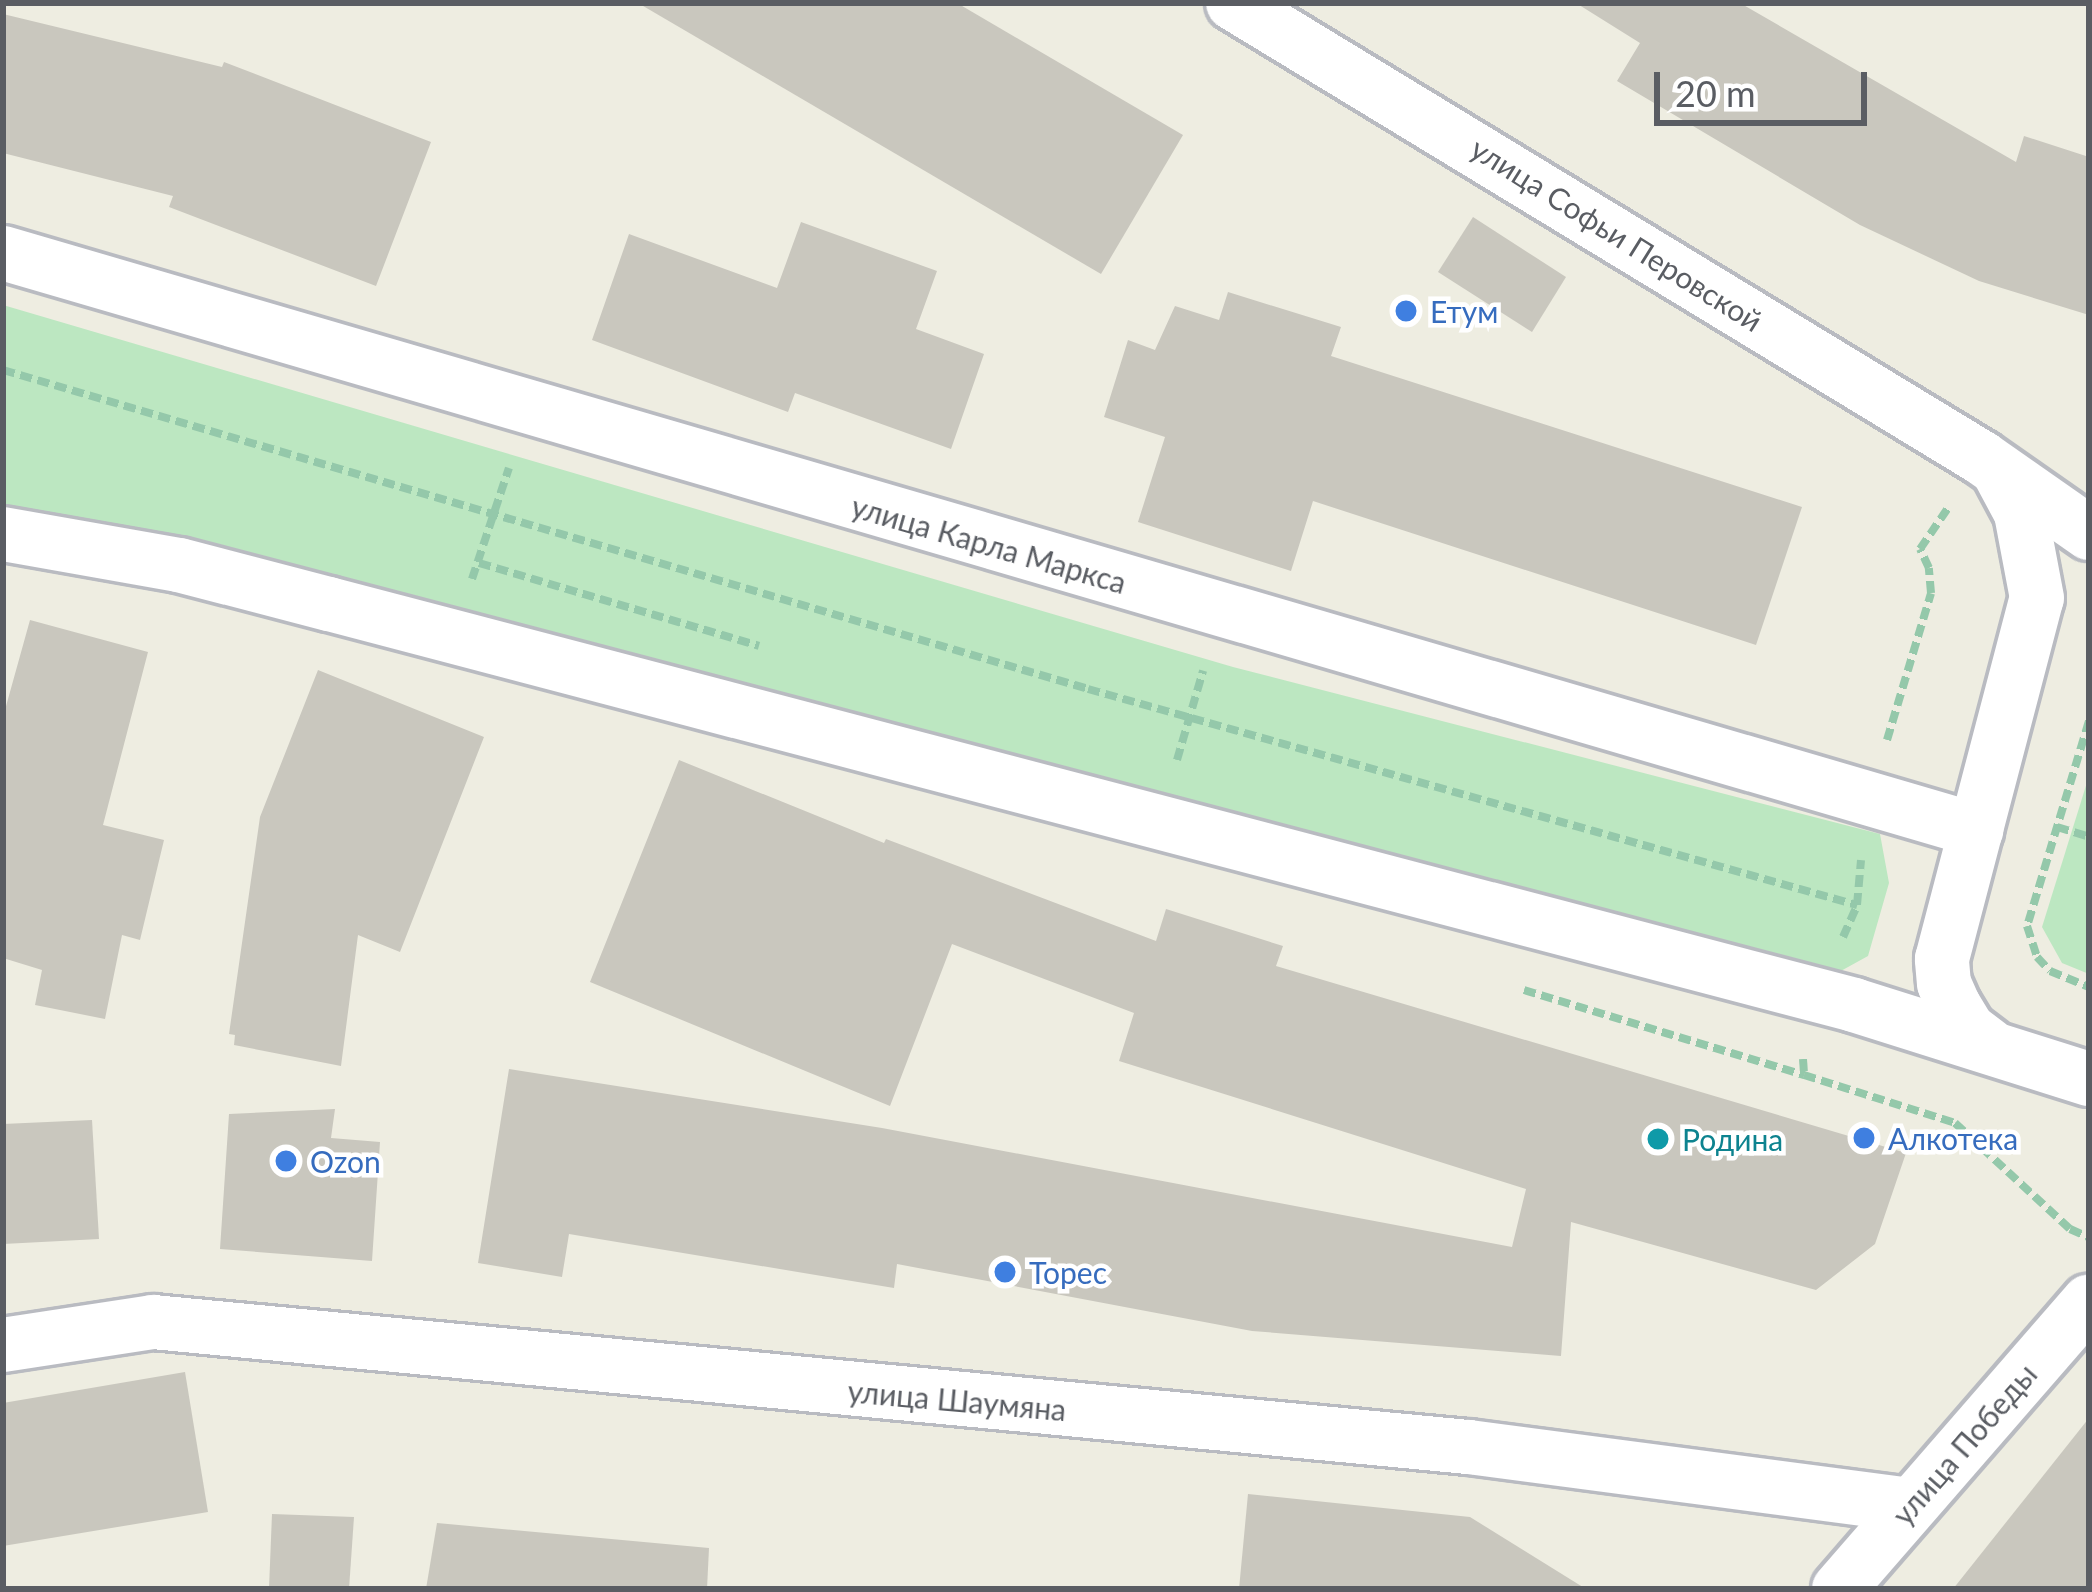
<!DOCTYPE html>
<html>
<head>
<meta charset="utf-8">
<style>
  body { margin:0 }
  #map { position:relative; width:2092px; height:1592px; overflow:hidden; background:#eeede1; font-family:Lato,sans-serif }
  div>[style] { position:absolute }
  .green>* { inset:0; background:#bce7c1 }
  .building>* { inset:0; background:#c9c7be }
  .path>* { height:8px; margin-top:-4px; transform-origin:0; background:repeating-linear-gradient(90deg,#94c8aa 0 12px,transparent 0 18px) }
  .roads { filter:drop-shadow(3px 0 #b9bbc1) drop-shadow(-3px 0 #b9bbc1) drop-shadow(0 3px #b9bbc1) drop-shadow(0 -3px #b9bbc1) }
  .minor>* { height:54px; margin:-27px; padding:0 27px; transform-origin:27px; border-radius:27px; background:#fff }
  .dots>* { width:33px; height:33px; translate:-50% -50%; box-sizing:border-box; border:6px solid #fff; border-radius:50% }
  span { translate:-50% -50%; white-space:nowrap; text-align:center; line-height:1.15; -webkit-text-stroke:9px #fff; paint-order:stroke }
  .street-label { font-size:30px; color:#5a5d63 }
  .shop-label { font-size:30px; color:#366cbe }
  .left { translate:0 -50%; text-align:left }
  .culture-label { font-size:30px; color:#0d838f }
  .frame { position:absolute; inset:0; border:6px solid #5a5d63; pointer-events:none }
  .scale { position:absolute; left:1654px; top:72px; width:213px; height:54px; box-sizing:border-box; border:6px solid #5a5d63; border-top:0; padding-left:15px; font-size:36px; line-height:42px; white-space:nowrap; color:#5a5d63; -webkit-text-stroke:9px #fff; paint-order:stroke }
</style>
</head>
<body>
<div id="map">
  <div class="green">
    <div style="clip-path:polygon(3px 305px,1233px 667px,1880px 834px,1889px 883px,1868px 956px,1819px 983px,3px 525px)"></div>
    <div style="clip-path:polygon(2089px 776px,2089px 974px,2062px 963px,2042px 927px)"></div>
  </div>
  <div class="building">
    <div style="clip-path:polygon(638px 3px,957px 3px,1183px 135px,1101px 274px)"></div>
    <div style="clip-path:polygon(1576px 3px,1740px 3px,2016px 162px,2024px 136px,2089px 157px,2089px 315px,1979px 281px,1860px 225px,1617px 81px,1640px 43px)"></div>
    <div style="clip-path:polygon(3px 14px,222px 67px,224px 62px,431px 142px,376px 286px,169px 207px,173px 196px,3px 153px)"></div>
    <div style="clip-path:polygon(1473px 217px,1566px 277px,1532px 332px,1438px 272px)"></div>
    <div style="clip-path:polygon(801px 222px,937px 271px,916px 329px,984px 354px,951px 449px,795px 393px,788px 412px,592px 340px,629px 234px,777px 288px)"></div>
    <div style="clip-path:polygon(1228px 292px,1341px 327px,1331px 356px,1802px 507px,1756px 645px,1313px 501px,1291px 571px,1138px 522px,1165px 437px,1104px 417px,1128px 340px,1155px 350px,1175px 306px,1219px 320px)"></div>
    <div style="clip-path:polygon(30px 620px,148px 652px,103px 825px,164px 840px,140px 940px,122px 935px,105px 1019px,35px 1005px,42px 970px,3px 958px,3px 717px)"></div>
    <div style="clip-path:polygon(318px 670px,484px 737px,400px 952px,358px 935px,341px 1066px,234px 1045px,235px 1035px,229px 1034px,260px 817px)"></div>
    <div style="clip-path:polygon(679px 760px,884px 843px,886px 839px,1156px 941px,1166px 909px,1283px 946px,1276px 966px,1906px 1153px,1875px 1244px,1816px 1290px,1571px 1222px,1561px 1356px,1252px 1331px,897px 1264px,894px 1288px,569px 1234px,562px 1277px,478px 1263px,509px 1069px,882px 1128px,1512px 1247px,1526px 1189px,1119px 1061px,1134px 1013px,952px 944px,890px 1106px,590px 982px)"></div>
    <div style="clip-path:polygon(335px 1109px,331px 1138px,380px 1142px,372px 1261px,220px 1249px,229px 1114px)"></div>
    <div style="clip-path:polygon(92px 1120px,99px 1239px,3px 1244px,3px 1124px)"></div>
    <div style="clip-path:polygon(185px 1372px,208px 1512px,3px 1546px,3px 1403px)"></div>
    <div style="clip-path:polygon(2089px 1418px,2089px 1589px,1953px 1589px)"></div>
    <div style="clip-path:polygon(1248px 1494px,1470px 1517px,1586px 1589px,1239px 1589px)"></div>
    <div style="clip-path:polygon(272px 1514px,354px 1517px,349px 1589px,269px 1589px)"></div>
    <div style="clip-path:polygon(437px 1523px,709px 1548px,707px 1589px,426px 1589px)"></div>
  </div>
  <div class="path">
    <div style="left:3px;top:370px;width:1131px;rotate:16.38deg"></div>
    <div style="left:1088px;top:689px;width:799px;rotate:15.69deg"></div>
    <div style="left:479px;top:563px;width:292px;rotate:16.5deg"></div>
    <div style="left:472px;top:579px;width:117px;rotate:-71.6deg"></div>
    <div style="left:2089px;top:721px;width:214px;rotate:106.8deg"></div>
    <div style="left:2027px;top:926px;width:33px;rotate:72deg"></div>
    <div style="left:2037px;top:957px;width:19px;rotate:47deg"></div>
    <div style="left:2050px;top:971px;width:42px;rotate:22.3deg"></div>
    <div style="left:1887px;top:740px;width:153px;rotate:-73.3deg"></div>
    <div style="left:1931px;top:593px;width:25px;rotate:-95deg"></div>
    <div style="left:1929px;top:568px;width:21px;rotate:-115deg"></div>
    <div style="left:1920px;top:549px;width:50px;rotate:-55.7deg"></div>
    <div style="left:1177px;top:760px;width:93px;rotate:-73.7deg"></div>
    <div style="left:2057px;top:827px;width:34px;rotate:17deg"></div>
    <div style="left:1843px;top:937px;width:35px;rotate:-66deg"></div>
    <div style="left:1857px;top:905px;width:45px;rotate:-84.9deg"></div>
    <div style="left:1524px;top:990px;width:293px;rotate:16.9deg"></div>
    <div style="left:1803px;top:1059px;width:16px;rotate:86deg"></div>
    <div style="left:1804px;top:1075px;width:158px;rotate:17.6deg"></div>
    <div style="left:1955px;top:1123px;width:156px;rotate:42.7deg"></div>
    <div style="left:2070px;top:1229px;width:20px;rotate:24deg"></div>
  </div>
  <div class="roads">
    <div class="minor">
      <div style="left:1233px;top:3px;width:876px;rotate:31.28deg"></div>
      <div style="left:1982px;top:458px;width:131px;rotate:35deg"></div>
      <div style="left:3px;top:253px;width:2056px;rotate:16.3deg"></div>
      <div style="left:3px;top:534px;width:179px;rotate:10deg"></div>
      <div style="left:179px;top:565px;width:155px;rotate:14.6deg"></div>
      <div style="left:329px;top:604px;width:1577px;rotate:14.73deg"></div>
      <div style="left:1854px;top:1005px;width:246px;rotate:17.5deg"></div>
      <div style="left:1989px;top:1045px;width:26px;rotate:-143deg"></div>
      <div style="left:1968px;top:1029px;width:27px;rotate:-121deg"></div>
      <div style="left:1954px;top:1006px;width:24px;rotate:-114deg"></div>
      <div style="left:1944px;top:984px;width:25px;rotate:-95deg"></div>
      <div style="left:1942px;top:959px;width:373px;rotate:-75.3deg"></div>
      <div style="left:2037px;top:598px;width:86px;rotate:-100.7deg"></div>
      <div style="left:2021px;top:513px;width:47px;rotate:-118.2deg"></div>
      <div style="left:3px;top:1345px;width:152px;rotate:-8.7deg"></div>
      <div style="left:153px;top:1322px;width:1322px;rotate:5.43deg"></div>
      <div style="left:1469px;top:1447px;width:445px;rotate:7.5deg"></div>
      <div style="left:1839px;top:1589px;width:381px;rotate:-49deg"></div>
    </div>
  </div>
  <div class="dots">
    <div style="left:1406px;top:311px;background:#3f7fe0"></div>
    <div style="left:1864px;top:1138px;background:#3f7fe0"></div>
    <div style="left:1658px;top:1139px;background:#0f9aa8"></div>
    <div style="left:286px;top:1161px;background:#3f7fe0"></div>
    <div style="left:1005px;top:1272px;background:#3f7fe0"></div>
  </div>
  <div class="street-label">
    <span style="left:1617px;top:234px;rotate:32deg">улица Софьи Перовской</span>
    <span style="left:989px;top:544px;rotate:16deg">улица Карла Маркса</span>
    <span style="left:957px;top:1400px;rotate:5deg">улица Шаумяна</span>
    <span style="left:1964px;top:1444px;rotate:-49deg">улица Победы</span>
  </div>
  <div class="shop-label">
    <span class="left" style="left:1430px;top:311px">Етум</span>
    <span class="left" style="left:1888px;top:1138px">Алкотека</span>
    <span class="left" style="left:310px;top:1161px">Ozon</span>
    <span class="left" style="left:1029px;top:1272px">Торес</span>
  </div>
  <div class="culture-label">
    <span class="left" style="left:1682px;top:1139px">Родина</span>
  </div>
  <div class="frame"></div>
  <div class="scale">20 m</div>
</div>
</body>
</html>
